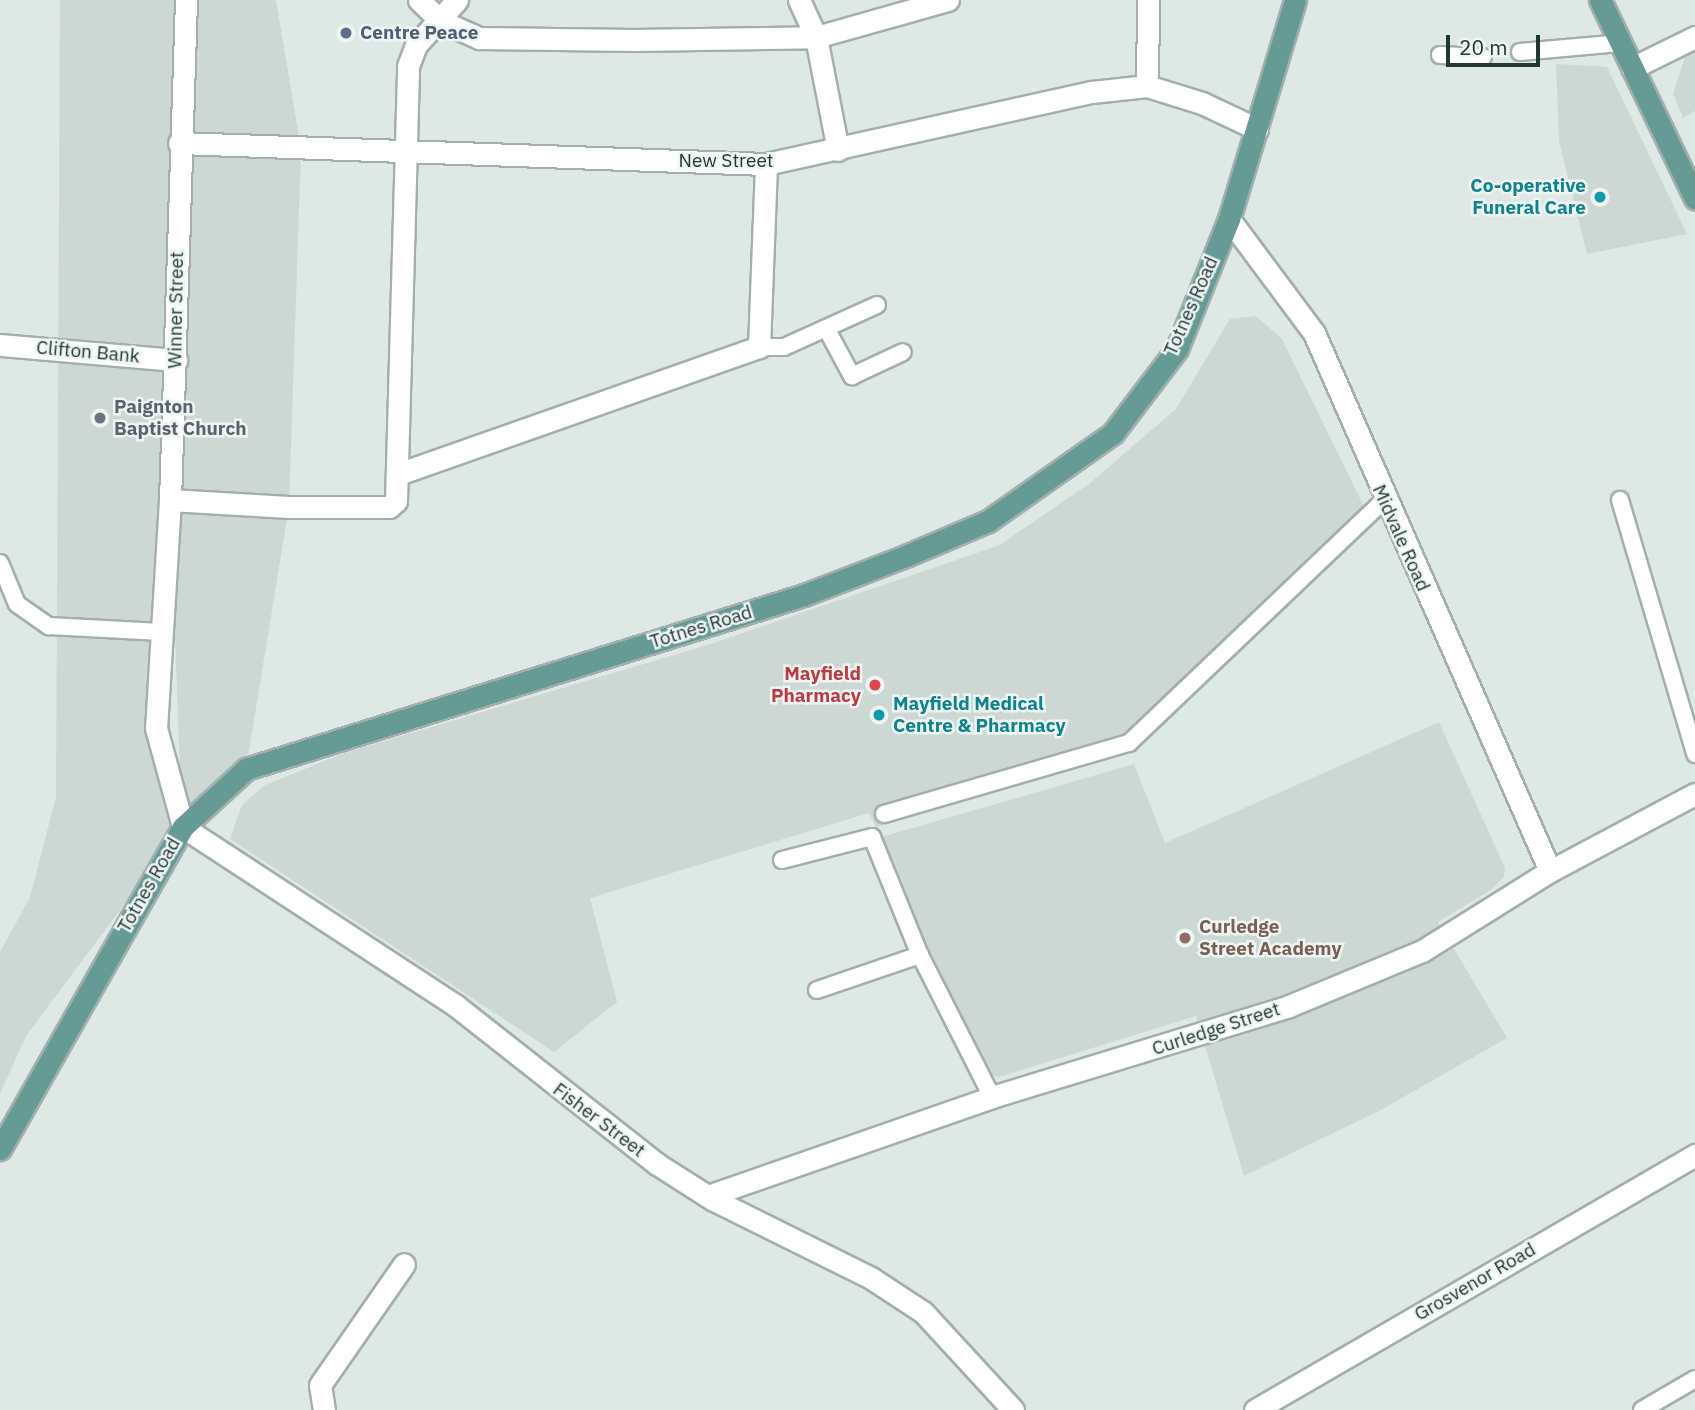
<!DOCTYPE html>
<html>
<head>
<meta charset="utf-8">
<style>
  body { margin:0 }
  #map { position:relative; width:1695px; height:1410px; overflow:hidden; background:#dee8e5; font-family:"IBM Plex Sans",sans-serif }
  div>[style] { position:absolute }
  .built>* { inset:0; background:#cdd8d4 }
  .roads { filter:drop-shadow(2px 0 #a2afac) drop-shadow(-2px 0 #a2afac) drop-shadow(0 2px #a2afac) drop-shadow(0 -2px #a2afac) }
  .service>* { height:16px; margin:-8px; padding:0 8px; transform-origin:8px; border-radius:8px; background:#fff }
  .minor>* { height:21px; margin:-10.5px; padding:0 10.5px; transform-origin:10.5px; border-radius:10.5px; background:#fff }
  .tertiary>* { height:21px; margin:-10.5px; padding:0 10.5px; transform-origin:10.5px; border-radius:10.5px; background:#fff }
  .primary>* { height:21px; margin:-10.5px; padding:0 10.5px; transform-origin:10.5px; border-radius:10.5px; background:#669a95 }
  .dots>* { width:19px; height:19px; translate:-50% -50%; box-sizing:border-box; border:4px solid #eef5f3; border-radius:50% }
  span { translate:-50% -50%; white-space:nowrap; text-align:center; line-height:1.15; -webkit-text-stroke:5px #eef5f3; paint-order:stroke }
  .service-label { font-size:19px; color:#4e5e75; font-weight:700 }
  .left { translate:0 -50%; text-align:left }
  .street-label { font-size:19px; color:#213734 }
  .culture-label { font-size:19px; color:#0d838f; font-weight:700 }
  .right { translate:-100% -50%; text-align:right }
  .worship-label { font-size:19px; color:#5b616d; font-weight:700 }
  .health-label { font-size:19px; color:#be3a42; font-weight:700 }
  .education-label { font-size:19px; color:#785e54; font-weight:700 }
  .scale { position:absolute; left:1446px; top:35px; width:94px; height:32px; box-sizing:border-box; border:4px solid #213734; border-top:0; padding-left:9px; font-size:21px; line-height:24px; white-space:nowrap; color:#213734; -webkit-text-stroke:5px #eef5f3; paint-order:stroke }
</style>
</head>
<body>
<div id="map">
  <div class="built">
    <div style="clip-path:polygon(evenodd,60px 0,276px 0,301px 149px,289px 507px,246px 769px,182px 827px,26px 1036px,0 1094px,0 952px,30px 897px,56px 797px,60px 0,170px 510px,182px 822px,156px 728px,170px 510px)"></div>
    <div style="clip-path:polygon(1695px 50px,1695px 111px,1683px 118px,1673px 94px,1685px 57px)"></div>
    <div style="clip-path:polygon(1556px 64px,1607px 67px,1687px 234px,1587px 254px,1559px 141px)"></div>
    <div style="clip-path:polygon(1256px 316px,1282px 339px,1372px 523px,1137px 748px,876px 827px,869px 813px,590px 898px,617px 1002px,554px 1052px,230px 839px,242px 805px,265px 785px,344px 753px,714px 643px,1000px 545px,1090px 483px,1176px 409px,1230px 319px)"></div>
    <div style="clip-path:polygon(1439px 722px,1505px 868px,1504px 877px,1491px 890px,1438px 922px,1507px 1038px,1381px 1110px,1244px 1176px,1196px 1016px,999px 1077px,990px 1075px,875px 839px,1134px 764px,1165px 843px)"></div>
  </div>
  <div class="roads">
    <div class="service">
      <div style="left:1520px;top:52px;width:100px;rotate:-5.1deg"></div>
      <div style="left:1440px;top:55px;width:43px;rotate:2.7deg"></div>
      <div style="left:826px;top:328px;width:55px;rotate:61.6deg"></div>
      <div style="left:852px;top:376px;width:56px;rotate:-25.2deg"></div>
      <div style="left:759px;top:347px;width:25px"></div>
      <div style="left:784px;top:347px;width:102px;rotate:-24.3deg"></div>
      <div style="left:1620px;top:500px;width:265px;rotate:73.5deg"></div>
      <div style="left:0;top:563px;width:44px;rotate:67.5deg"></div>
      <div style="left:17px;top:604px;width:39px;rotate:35deg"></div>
      <div style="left:49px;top:626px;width:112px;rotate:3.1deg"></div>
      <div style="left:884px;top:814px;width:255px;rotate:-16.2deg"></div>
      <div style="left:1129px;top:743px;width:352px;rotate:-43.6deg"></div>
      <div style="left:782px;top:860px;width:93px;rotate:-14.3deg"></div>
      <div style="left:872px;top:837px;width:127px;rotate:67.9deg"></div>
      <div style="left:920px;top:955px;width:159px;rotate:63.1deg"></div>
      <div style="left:817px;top:990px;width:109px;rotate:-18.8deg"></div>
      <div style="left:1642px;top:1410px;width:61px;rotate:-30.3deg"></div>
    </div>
    <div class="minor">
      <div style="left:419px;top:0;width:30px;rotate:44deg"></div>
      <div style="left:441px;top:21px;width:42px;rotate:24.1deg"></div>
      <div style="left:479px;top:38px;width:155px;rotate:0.7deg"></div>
      <div style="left:634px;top:40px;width:182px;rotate:-0.9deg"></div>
      <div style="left:816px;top:37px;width:137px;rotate:-15.7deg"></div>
      <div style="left:799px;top:0;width:41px;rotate:65.3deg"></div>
      <div style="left:816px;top:37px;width:115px;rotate:79deg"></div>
      <div style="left:1632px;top:68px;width:70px;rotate:-26.2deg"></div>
      <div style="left:1147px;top:86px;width:86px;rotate:-89.3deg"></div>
      <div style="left:179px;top:143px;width:587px;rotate:2.05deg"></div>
      <div style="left:766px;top:164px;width:334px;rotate:-12.5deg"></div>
      <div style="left:1092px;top:92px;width:55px;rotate:-6.2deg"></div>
      <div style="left:1147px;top:86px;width:58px;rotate:17.2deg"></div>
      <div style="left:1202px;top:103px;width:61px;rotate:25.3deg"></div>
      <div style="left:1229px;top:219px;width:142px;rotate:53.3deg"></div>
      <div style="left:1314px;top:333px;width:587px;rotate:66.31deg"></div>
      <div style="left:0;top:345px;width:177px;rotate:4.9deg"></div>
      <div style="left:398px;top:474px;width:383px;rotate:-19.4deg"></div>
      <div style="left:759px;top:347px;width:183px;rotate:-87.8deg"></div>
      <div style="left:170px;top:500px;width:119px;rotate:3.4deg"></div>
      <div style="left:289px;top:507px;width:100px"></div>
      <div style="left:389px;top:507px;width:9px;rotate:-41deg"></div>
      <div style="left:396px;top:501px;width:435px;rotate:-88.4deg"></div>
      <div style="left:408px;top:66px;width:22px;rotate:-69deg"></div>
      <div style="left:416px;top:45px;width:61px;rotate:-47.7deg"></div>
      <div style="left:708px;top:1196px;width:301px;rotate:-19.2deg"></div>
      <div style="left:992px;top:1097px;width:311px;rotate:-17deg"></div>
      <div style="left:1289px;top:1006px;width:144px;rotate:-22.5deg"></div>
      <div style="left:1422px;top:951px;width:151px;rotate:-32deg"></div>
      <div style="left:1550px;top:871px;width:164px;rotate:-28deg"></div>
      <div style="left:324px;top:1410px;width:25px;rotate:-99deg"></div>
      <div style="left:320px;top:1385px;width:147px;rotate:-55.2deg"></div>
      <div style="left:1255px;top:1410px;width:509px;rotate:-30.09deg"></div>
    </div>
    <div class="tertiary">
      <div style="left:186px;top:0;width:500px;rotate:91.83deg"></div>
      <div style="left:170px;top:500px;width:228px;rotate:93.5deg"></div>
      <div style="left:156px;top:728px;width:103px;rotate:74.7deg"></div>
      <div style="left:183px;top:827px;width:325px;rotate:33.2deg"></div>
      <div style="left:455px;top:1005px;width:257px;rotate:38.2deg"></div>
      <div style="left:657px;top:1164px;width:65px;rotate:32.5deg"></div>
      <div style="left:712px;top:1199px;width:178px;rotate:26.4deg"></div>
      <div style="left:871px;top:1278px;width:62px;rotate:33.2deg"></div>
      <div style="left:923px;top:1312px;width:133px;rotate:47.4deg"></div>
    </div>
    <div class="primary">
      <div style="left:1600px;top:0;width:220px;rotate:64.4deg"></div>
      <div style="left:0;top:1149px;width:370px;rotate:-60.4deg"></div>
      <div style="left:183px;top:827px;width:86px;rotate:-42.6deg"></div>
      <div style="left:246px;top:769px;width:584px;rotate:-17.32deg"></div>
      <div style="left:804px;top:595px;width:111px;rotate:-21deg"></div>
      <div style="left:908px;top:555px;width:87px;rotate:-23deg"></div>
      <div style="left:988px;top:521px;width:153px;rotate:-35.1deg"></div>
      <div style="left:1113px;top:433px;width:106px;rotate:-52.7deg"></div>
      <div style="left:1177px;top:349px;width:140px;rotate:-68.2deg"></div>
      <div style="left:1229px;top:219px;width:229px;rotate:-73.2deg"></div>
    </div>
  </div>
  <div class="dots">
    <div style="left:346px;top:33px;background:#5c6f8a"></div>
    <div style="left:1600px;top:197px;background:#0f9aa8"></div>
    <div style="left:100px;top:418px;background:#6b7280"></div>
    <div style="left:875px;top:685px;background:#e0444e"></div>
    <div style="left:879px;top:715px;background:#0f9aa8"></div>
    <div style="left:1185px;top:938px;background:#8d6e63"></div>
  </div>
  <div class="service-label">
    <span class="left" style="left:360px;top:33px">Centre Peace</span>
  </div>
  <div class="street-label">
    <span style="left:726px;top:161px">New Street</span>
    <span style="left:1191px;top:306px;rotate:-66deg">Totnes Road</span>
    <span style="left:176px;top:310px;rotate:-89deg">Winner Street</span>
    <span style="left:88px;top:352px;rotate:5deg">Clifton Bank</span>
    <span style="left:1401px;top:538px;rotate:66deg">Midvale Road</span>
    <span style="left:701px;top:627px;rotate:-17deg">Totnes Road</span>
    <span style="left:149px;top:885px;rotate:-60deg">Totnes Road</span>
    <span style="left:1216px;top:1029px;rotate:-18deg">Curledge Street</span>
    <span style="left:599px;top:1120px;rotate:37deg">Fisher Street</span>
    <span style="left:1475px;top:1282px;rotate:-30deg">Grosvenor Road</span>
  </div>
  <div class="culture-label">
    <span class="right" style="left:1586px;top:197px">Co-operative<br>Funeral Care</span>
    <span class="left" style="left:893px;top:715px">Mayfield Medical<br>Centre &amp; Pharmacy</span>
  </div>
  <div class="worship-label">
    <span class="left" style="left:114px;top:418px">Paignton<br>Baptist Church</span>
  </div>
  <div class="health-label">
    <span class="right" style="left:861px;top:685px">Mayfield<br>Pharmacy</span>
  </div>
  <div class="education-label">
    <span class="left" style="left:1199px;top:938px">Curledge<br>Street Academy</span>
  </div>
  <div class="scale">20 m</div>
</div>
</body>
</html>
